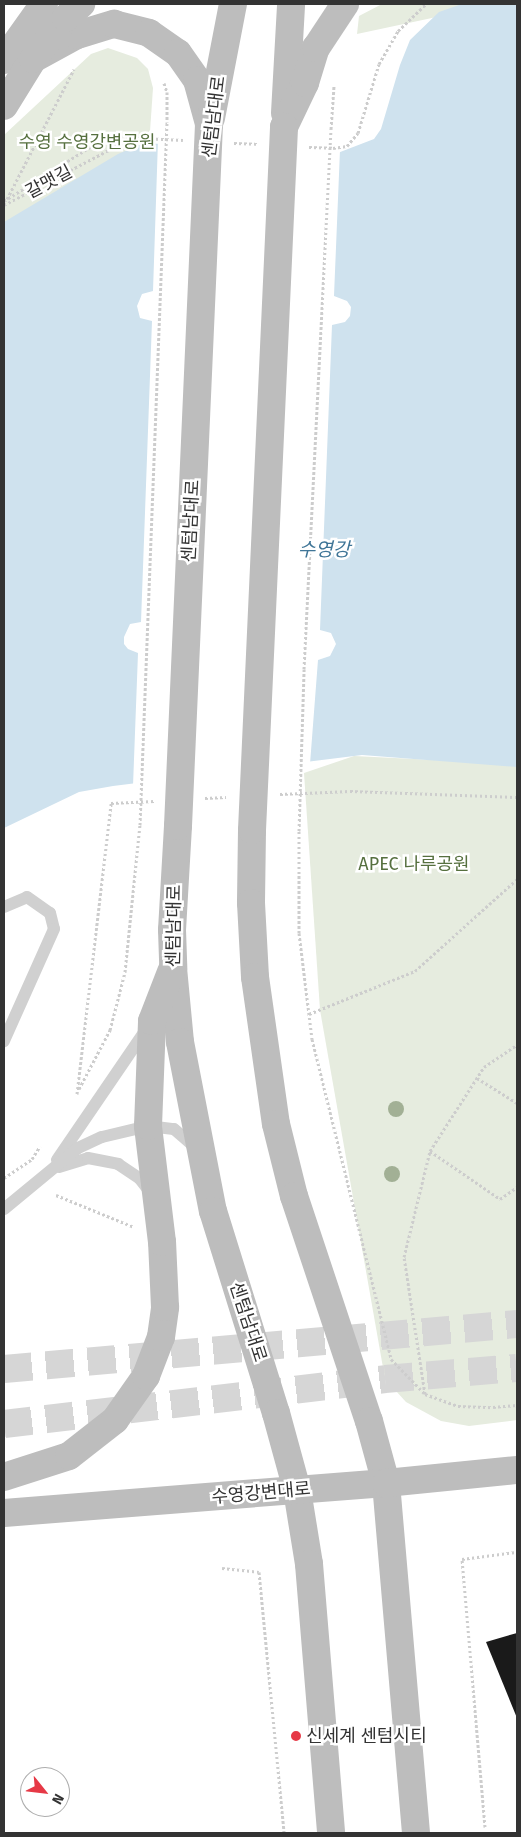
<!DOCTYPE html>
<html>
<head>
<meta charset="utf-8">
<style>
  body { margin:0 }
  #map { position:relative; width:521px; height:1837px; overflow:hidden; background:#fff; font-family:"Fira Sans","Noto Sans KR",sans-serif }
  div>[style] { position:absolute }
  .green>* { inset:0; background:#e6ecdf }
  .water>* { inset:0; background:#cfe2ee }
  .pier>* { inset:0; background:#fff }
  .building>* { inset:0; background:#1a1a1a }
  .highway-tunnel>* { height:28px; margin-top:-14px; transform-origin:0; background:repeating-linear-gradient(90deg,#d6d6d6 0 28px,transparent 0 42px) }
  .path>* { height:3px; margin-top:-1.5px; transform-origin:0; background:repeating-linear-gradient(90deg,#cdcdcd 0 2.5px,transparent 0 5px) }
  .lane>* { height:12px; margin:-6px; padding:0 6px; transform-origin:6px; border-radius:6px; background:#d0d0d0 }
  .secondary>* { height:28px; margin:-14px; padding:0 14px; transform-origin:14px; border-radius:14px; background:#bdbdbd }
  .path-bridge>* { height:3px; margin-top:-1.5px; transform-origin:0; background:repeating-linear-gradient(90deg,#cdcdcd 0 2.5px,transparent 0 5px) }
  .secondary-bridge>* { height:28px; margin:-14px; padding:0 14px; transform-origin:14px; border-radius:14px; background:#bdbdbd }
  .trees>* { width:16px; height:16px; margin:-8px; border-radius:50%; background:#a2b095 }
  .dots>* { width:14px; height:14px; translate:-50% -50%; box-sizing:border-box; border:2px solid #fff; border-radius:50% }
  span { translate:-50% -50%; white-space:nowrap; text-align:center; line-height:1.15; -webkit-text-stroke:5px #fff; paint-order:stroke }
  .street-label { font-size:18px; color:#333 }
  .park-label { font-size:18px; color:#56703f }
  .poi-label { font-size:18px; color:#333 }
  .left { translate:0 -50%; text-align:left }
  .water-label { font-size:19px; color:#3f7597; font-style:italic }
  .frame { position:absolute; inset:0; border:5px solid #333; pointer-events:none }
  .north { position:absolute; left:20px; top:1767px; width:50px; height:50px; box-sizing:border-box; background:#fff; border:1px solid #adadad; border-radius:50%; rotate:119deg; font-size:14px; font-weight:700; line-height:20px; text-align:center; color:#333 }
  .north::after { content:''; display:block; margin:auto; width:18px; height:22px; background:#e63946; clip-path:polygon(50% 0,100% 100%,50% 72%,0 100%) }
</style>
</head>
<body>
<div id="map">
  <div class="green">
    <div style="clip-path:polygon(382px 4px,517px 4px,517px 23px,460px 12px,357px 34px,359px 16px)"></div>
    <div style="clip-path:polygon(108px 48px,137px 58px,148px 69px,153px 88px,147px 175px,4px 257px,4px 135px,91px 54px)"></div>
    <div style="clip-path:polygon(354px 756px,517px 764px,517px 1420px,469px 1426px,441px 1421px,406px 1402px,385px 1379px,320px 1010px,304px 773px)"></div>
  </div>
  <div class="water">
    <div style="clip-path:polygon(462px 4px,517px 4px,517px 767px,362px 755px,113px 786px,79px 792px,4px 828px,4px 222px,118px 154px,144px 143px,335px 154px,374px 139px,381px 129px,400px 65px,410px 40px,439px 12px)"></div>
  </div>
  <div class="pier">
    <div style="clip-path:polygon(158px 140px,340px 150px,334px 296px,347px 301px,351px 307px,350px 316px,345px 322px,332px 325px,320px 630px,331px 633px,336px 644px,330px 656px,318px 660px,310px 764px,133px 786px,138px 653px,128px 649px,124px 644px,124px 637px,130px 624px,141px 622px,152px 321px,140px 318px,137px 306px,142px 294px,153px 291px)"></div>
  </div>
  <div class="building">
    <div style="clip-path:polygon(517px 1633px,517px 1718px,486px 1642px)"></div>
  </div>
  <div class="highway-tunnel">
    <div style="left:4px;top:1369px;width:515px;rotate:-5.01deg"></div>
    <div style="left:4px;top:1424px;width:384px;rotate:-6.7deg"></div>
    <div style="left:385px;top:1379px;width:132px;rotate:-4.8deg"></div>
  </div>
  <div class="path">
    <div style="left:164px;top:83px;width:9px;rotate:72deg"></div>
    <div style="left:167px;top:92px;width:30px;rotate:90deg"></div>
    <div style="left:331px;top:129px;width:43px;rotate:-86deg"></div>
    <div style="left:234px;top:143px;width:24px;rotate:2deg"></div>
    <div style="left:309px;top:147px;width:24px;rotate:2deg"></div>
    <div style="left:333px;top:148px;width:14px;rotate:-8deg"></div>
    <div style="left:347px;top:146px;width:17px;rotate:-50deg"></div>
    <div style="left:358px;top:133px;width:72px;rotate:-73.1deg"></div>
    <div style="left:379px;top:64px;width:38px;rotate:-60deg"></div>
    <div style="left:398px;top:31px;width:39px;rotate:-44deg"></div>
    <div style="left:7px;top:199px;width:146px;rotate:-62.7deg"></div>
    <div style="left:4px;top:201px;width:111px;rotate:-32.1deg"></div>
    <div style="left:98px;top:142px;width:24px;rotate:-12deg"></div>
    <div style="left:121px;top:137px;width:62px;rotate:2.8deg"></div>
    <div style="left:4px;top:205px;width:131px;rotate:-27.7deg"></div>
    <div style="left:280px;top:794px;width:70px;rotate:-2.5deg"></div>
    <div style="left:350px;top:791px;width:167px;rotate:2.1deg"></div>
    <div style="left:205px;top:798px;width:21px;rotate:-3deg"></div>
    <div style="left:299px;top:831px;width:102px;rotate:90deg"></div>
    <div style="left:299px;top:933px;width:107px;rotate:83deg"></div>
    <div style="left:312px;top:1039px;width:330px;rotate:76.1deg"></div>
    <div style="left:391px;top:1359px;width:49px;rotate:45.8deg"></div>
    <div style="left:425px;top:1394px;width:35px;rotate:20deg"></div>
    <div style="left:458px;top:1406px;width:35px;rotate:2deg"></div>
    <div style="left:493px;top:1407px;width:24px;rotate:-5deg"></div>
    <div style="left:309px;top:1014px;width:114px;rotate:-22.1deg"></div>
    <div style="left:415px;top:971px;width:137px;rotate:-42deg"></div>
    <div style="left:477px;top:1078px;width:47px;rotate:32deg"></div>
    <div style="left:79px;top:1089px;width:67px;rotate:-62.3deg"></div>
    <div style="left:110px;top:1030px;width:60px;rotate:-75.5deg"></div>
    <div style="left:125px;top:972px;width:148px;rotate:-84.2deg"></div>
    <div style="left:77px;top:1094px;width:293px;rotate:-83.3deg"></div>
    <div style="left:111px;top:803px;width:43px;rotate:-2.7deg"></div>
    <div style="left:430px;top:1151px;width:85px;rotate:34.4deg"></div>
    <div style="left:500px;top:1199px;width:21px;rotate:-35deg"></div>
    <div style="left:4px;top:1178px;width:34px;rotate:-34deg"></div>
    <div style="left:32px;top:1159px;width:15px;rotate:-58deg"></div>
    <div style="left:56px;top:1195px;width:84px;rotate:22.3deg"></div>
    <div style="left:425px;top:1394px;width:139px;rotate:-98.7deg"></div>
    <div style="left:404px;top:1257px;width:109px;rotate:-76.2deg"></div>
    <div style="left:430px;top:1151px;width:100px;rotate:-57.3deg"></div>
    <div style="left:484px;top:1067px;width:40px;rotate:-34deg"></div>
    <div style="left:222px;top:1568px;width:37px;rotate:6deg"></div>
    <div style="left:259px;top:1572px;width:262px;rotate:84.5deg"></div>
    <div style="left:485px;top:1827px;width:269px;rotate:-94.9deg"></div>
    <div style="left:462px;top:1559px;width:55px;rotate:-7.3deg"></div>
  </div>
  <div class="lane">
    <div style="left:4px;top:907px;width:25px;rotate:-23deg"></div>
    <div style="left:27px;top:897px;width:28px;rotate:35deg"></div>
    <div style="left:50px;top:913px;width:16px;rotate:76deg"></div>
    <div style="left:54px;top:929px;width:123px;rotate:114.1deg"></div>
    <div style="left:57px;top:1160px;width:160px;rotate:-55.7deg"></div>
    <div style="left:59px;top:1167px;width:30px;rotate:-17deg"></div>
    <div style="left:88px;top:1158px;width:31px;rotate:11deg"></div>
    <div style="left:118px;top:1164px;width:27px;rotate:34deg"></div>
    <div style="left:140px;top:1179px;width:18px;rotate:52deg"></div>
    <div style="left:4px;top:1209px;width:96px;rotate:-39.5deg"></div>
    <div style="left:78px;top:1148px;width:26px;rotate:-25deg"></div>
    <div style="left:102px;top:1137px;width:47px;rotate:-13.4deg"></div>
    <div style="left:148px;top:1126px;width:26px;rotate:7deg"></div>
    <div style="left:174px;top:1129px;width:23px;rotate:41deg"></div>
    <div style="left:191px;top:1144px;width:9px;rotate:54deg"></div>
  </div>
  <div class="secondary">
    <div style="left:4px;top:52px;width:30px;rotate:14deg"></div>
    <div style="left:33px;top:59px;width:50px;rotate:-28.6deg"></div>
    <div style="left:77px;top:35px;width:39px;rotate:-17deg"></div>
    <div style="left:114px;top:24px;width:36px;rotate:14deg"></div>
    <div style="left:149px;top:33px;width:35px;rotate:35deg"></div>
    <div style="left:178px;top:53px;width:33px;rotate:55deg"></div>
    <div style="left:197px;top:80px;width:46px;rotate:74.7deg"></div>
    <div style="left:4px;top:60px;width:69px;rotate:-54.5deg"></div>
    <div style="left:4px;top:106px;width:55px;rotate:-58.3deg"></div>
    <div style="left:33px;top:59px;width:53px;rotate:-51.2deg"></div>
    <div style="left:66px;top:18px;width:21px;rotate:-43deg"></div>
    <div style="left:285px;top:113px;width:109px;rotate:-86.8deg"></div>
    <div style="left:211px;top:118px;width:116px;rotate:-79.1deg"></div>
    <div style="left:284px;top:127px;width:49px;rotate:-64.5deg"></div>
    <div style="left:305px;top:83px;width:37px;rotate:-73deg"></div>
    <div style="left:316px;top:48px;width:53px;rotate:-56.6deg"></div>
    <div style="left:178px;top:826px;width:104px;rotate:93.3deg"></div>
    <div style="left:172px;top:930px;width:38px;rotate:88deg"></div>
    <div style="left:173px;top:968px;width:74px;rotate:84.6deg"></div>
    <div style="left:180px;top:1042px;width:172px;rotate:79deg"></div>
    <div style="left:213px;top:1211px;width:212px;rotate:72.7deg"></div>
    <div style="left:276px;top:1413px;width:80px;rotate:74.7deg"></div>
    <div style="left:297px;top:1490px;width:75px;rotate:80.8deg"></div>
    <div style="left:309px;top:1564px;width:270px;rotate:85.3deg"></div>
    <div style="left:252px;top:830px;width:73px;rotate:90.8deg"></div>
    <div style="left:251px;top:903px;width:74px;rotate:86.9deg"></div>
    <div style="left:255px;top:977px;width:148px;rotate:81.9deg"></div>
    <div style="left:276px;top:1124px;width:74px;rotate:76deg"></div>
    <div style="left:294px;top:1196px;width:237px;rotate:71.6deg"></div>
    <div style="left:369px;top:1421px;width:64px;rotate:74.7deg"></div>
    <div style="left:386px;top:1483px;width:351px;rotate:85.1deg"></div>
    <div style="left:4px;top:1477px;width:68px;rotate:-17.9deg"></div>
    <div style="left:69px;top:1456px;width:58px;rotate:-38deg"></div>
    <div style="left:115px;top:1420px;width:54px;rotate:-54.8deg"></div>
    <div style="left:146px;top:1376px;width:42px;rotate:-69deg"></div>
    <div style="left:161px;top:1337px;width:30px;rotate:-82deg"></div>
    <div style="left:165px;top:1307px;width:65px;rotate:-92.6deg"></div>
    <div style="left:162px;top:1242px;width:117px;rotate:-96.9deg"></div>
    <div style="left:148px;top:1126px;width:105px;rotate:-87.8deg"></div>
    <div style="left:152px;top:1021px;width:53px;rotate:-68.8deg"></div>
    <div style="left:4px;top:1513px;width:383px;rotate:-4.5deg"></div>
    <div style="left:386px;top:1483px;width:132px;rotate:-5.7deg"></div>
  </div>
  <div class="path-bridge">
    <div style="left:140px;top:825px;width:704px;rotate:-87.8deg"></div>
    <div style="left:299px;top:831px;width:162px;rotate:-88.2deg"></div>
    <div style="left:304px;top:669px;width:541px;rotate:-87.14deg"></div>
  </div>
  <div class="secondary-bridge">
    <div style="left:178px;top:826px;width:703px;rotate:-87.47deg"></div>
    <div style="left:252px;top:830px;width:704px;rotate:-87.39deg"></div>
  </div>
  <div class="trees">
    <div style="left:396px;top:1109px"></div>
    <div style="left:392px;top:1174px"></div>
  </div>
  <div class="dots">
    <div style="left:296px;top:1736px;background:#e63946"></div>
  </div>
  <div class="street-label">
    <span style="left:214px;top:117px;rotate:-83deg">센텀남대로</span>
    <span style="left:49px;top:182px;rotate:-28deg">갈맷길</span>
    <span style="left:191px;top:521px;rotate:-87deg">센텀남대로</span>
    <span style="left:174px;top:926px;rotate:-89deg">센텀남대로</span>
    <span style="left:248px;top:1322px;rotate:72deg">센텀남대로</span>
    <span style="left:261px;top:1493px;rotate:-5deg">수영강변대로</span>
  </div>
  <div class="park-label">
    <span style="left:87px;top:142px">수영 수영강변공원</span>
    <span style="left:414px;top:864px">APEC 나루공원</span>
  </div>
  <div class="poi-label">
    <span class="left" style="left:306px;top:1736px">신세계 센텀시티</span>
  </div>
  <div class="water-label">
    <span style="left:324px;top:550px">수영강</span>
  </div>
  <div class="frame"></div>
  <div class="north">N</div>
</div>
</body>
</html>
